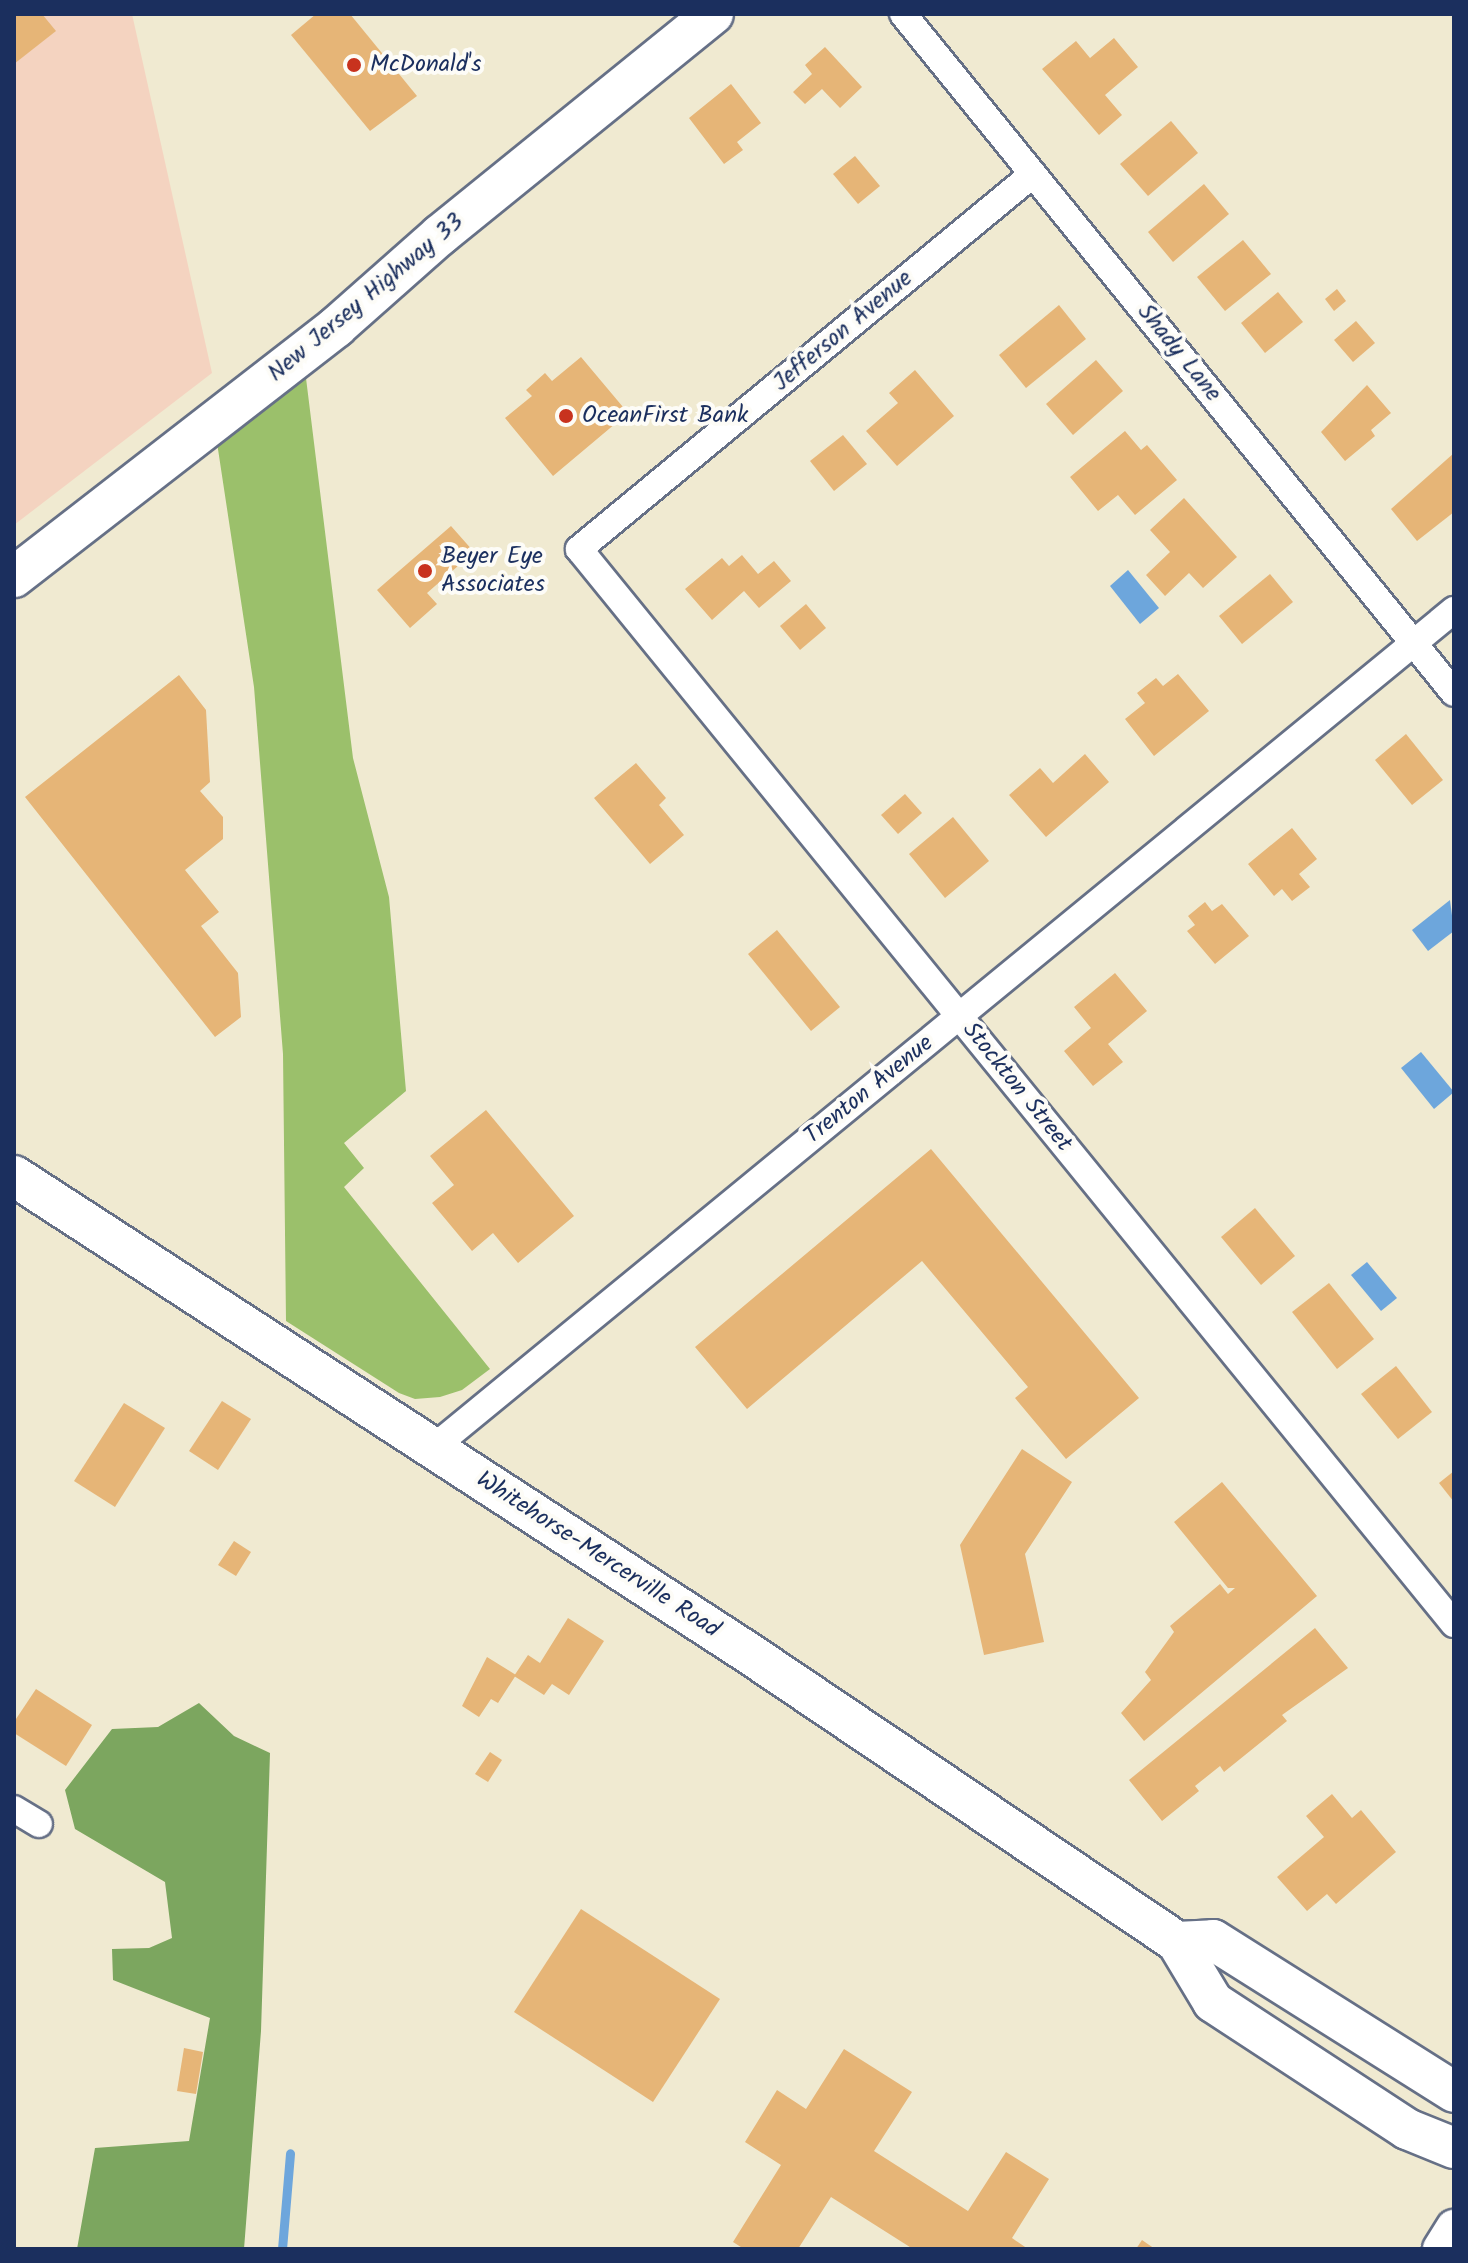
<!DOCTYPE html>
<html>
<head>
<meta charset="utf-8">
<style>
  body { margin:0 }
  #map { position:relative; width:1468px; height:2263px; overflow:hidden; background:#f0ead1; font-family:Kalam,sans-serif }
  div>[style] { position:absolute }
  .built>* { inset:0; background:#f4d3c0 }
  .green>* { inset:0; background:#9bc06b }
  .forest>* { inset:0; background:#7ca65f }
  .water>* { inset:0; background:#6da6dc }
  .stream>* { height:9px; margin:-4.5px; padding:0 4.5px; transform-origin:4.5px; border-radius:4.5px; background:#6da6dc }
  .building>* { inset:0; background:#e6b577 }
  .roads { filter:drop-shadow(2px 0 #667086) drop-shadow(-2px 0 #667086) drop-shadow(0 2px #667086) drop-shadow(0 -2px #667086) }
  .street>* { height:26px; margin:-13px; padding:0 13px; transform-origin:13px; border-radius:13px; background:#fff }
  .secondary>* { height:36px; margin:-18px; padding:0 18px; transform-origin:18px; border-radius:18px; background:#fff }
  .primary>* { height:40px; margin:-20px; padding:0 20px; transform-origin:20px; border-radius:20px; background:#fff }
  .dots>* { width:22px; height:22px; translate:-50% -50%; box-sizing:border-box; border:4px solid #fdfcf7; border-radius:50% }
  span { translate:-50% -50%; white-space:nowrap; text-align:center; line-height:1.15; -webkit-text-stroke:8px #fdfcf7; paint-order:stroke }
  .poi-label { font-size:24px; color:#1b2f5e }
  .left { translate:0 -50%; text-align:left }
  .street-label { font-size:24px; color:#1b2f5e }
  .frame { position:absolute; inset:0; border:16px solid #1b2f5e; pointer-events:none }
</style>
</head>
<body>
<div id="map">
  <div class="built">
    <div style="clip-path:polygon(14px 14px,132px 14px,212px 373px,14px 525px)"></div>
  </div>
  <div class="green">
    <div style="clip-path:polygon(305px 370px,353px 758px,389px 897px,406px 1091px,344px 1143px,364px 1168px,344px 1187px,490px 1369px,462px 1390px,440px 1397px,415px 1399px,399px 1393px,286px 1321px,283px 1054px,254px 687px,216px 436px)"></div>
  </div>
  <div class="forest">
    <div style="clip-path:polygon(199px 1703px,234px 1736px,270px 1753px,261px 2031px,244px 2249px,77px 2249px,95px 2148px,189px 2141px,210px 2018px,113px 1980px,112px 1949px,149px 1948px,172px 1938px,165px 1882px,75px 1829px,65px 1790px,112px 1729px,158px 1727px)"></div>
  </div>
  <div class="water">
    <div style="clip-path:polygon(1128px 570px,1159px 608px,1140px 624px,1110px 586px)"></div>
    <div style="clip-path:polygon(1450px 900px,1454px 931px,1428px 951px,1412px 930px)"></div>
    <div style="clip-path:polygon(1421px 1052px,1454px 1092px,1434px 1109px,1401px 1068px)"></div>
    <div style="clip-path:polygon(1367px 1262px,1397px 1298px,1381px 1311px,1351px 1275px)"></div>
  </div>
  <div class="stream">
    <div style="left:282px;top:2249px;width:96px;rotate:-85.2deg"></div>
  </div>
  <div class="building">
    <div style="clip-path:polygon(14px 14px,42px 14px,56px 31px,14px 64px)"></div>
    <div style="clip-path:polygon(316px 14px,350px 14px,417px 96px,370px 131px,291px 35px)"></div>
    <div style="clip-path:polygon(1114px 38px,1138px 67px,1105px 95px,1122px 115px,1099px 135px,1042px 69px,1076px 41px,1090px 58px)"></div>
    <div style="clip-path:polygon(825px 47px,862px 87px,840px 108px,822px 89px,805px 104px,793px 92px,812px 74px,805px 65px)"></div>
    <div style="clip-path:polygon(731px 84px,761px 123px,737px 142px,743px 150px,724px 164px,689px 118px)"></div>
    <div style="clip-path:polygon(1171px 121px,1198px 153px,1148px 196px,1120px 164px)"></div>
    <div style="clip-path:polygon(855px 156px,880px 186px,858px 204px,833px 174px)"></div>
    <div style="clip-path:polygon(1204px 184px,1229px 214px,1173px 262px,1148px 232px)"></div>
    <div style="clip-path:polygon(1243px 240px,1271px 274px,1225px 311px,1197px 277px)"></div>
    <div style="clip-path:polygon(1337px 289px,1346px 301px,1334px 311px,1325px 299px)"></div>
    <div style="clip-path:polygon(1278px 292px,1303px 322px,1265px 353px,1241px 323px)"></div>
    <div style="clip-path:polygon(1059px 305px,1086px 339px,1026px 388px,999px 355px)"></div>
    <div style="clip-path:polygon(1356px 321px,1375px 343px,1353px 362px,1334px 340px)"></div>
    <div style="clip-path:polygon(581px 357px,628px 413px,553px 476px,505px 418px,532px 396px,526px 390px,545px 373px,552px 381px)"></div>
    <div style="clip-path:polygon(1096px 360px,1123px 391px,1073px 435px,1046px 404px)"></div>
    <div style="clip-path:polygon(915px 370px,954px 416px,897px 466px,866px 431px,898px 403px,889px 393px)"></div>
    <div style="clip-path:polygon(1367px 385px,1391px 413px,1371px 430px,1375px 436px,1345px 461px,1321px 432px)"></div>
    <div style="clip-path:polygon(1125px 431px,1141px 450px,1147px 445px,1177px 480px,1135px 515px,1118px 495px,1098px 511px,1070px 477px)"></div>
    <div style="clip-path:polygon(843px 435px,867px 464px,834px 491px,810px 461px)"></div>
    <div style="clip-path:polygon(1454px 453px,1454px 512px,1417px 541px,1391px 509px)"></div>
    <div style="clip-path:polygon(1184px 498px,1237px 557px,1203px 588px,1189px 573px,1165px 596px,1146px 575px,1170px 552px,1150px 530px)"></div>
    <div style="clip-path:polygon(451px 526px,474px 552px,427px 593px,437px 604px,410px 628px,377px 590px)"></div>
    <div style="clip-path:polygon(742px 555px,758px 574px,774px 561px,791px 581px,759px 608px,744px 591px,712px 620px,685px 589px,722px 558px,729px 566px)"></div>
    <div style="clip-path:polygon(1270px 574px,1293px 602px,1242px 644px,1219px 616px)"></div>
    <div style="clip-path:polygon(806px 604px,826px 628px,800px 650px,780px 626px)"></div>
    <div style="clip-path:polygon(1178px 674px,1209px 711px,1154px 756px,1125px 719px,1145px 703px,1137px 693px,1156px 678px,1163px 686px)"></div>
    <div style="clip-path:polygon(179px 675px,206px 710px,210px 782px,200px 791px,223px 817px,223px 839px,185px 870px,219px 912px,201px 926px,238px 973px,241px 1017px,215px 1037px,25px 797px)"></div>
    <div style="clip-path:polygon(1406px 734px,1443px 780px,1412px 805px,1375px 760px)"></div>
    <div style="clip-path:polygon(1085px 754px,1109px 782px,1046px 837px,1009px 795px,1040px 768px,1053px 783px)"></div>
    <div style="clip-path:polygon(636px 763px,666px 798px,659px 805px,684px 835px,650px 864px,594px 798px)"></div>
    <div style="clip-path:polygon(905px 794px,922px 813px,898px 834px,881px 815px)"></div>
    <div style="clip-path:polygon(953px 817px,989px 861px,945px 898px,909px 854px)"></div>
    <div style="clip-path:polygon(1292px 828px,1317px 859px,1299px 874px,1310px 887px,1292px 901px,1282px 889px,1274px 896px,1248px 864px)"></div>
    <div style="clip-path:polygon(1205px 902px,1212px 911px,1222px 904px,1249px 936px,1215px 964px,1187px 931px,1195px 925px,1188px 916px)"></div>
    <div style="clip-path:polygon(777px 930px,840px 1007px,811px 1031px,748px 954px)"></div>
    <div style="clip-path:polygon(1115px 973px,1147px 1011px,1108px 1044px,1123px 1062px,1093px 1086px,1064px 1051px,1091px 1028px,1074px 1007px)"></div>
    <div style="clip-path:polygon(486px 1110px,574px 1216px,518px 1263px,493px 1233px,472px 1251px,432px 1203px,454px 1185px,430px 1156px)"></div>
    <div style="clip-path:polygon(931px 1149px,1139px 1398px,1066px 1459px,1015px 1398px,1028px 1387px,922px 1261px,747px 1409px,695px 1347px)"></div>
    <div style="clip-path:polygon(1255px 1208px,1295px 1256px,1261px 1285px,1221px 1237px)"></div>
    <div style="clip-path:polygon(1329px 1283px,1374px 1339px,1337px 1369px,1292px 1312px)"></div>
    <div style="clip-path:polygon(1396px 1366px,1432px 1412px,1398px 1439px,1361px 1394px)"></div>
    <div style="clip-path:polygon(222px 1401px,251px 1419px,218px 1470px,189px 1451px)"></div>
    <div style="clip-path:polygon(124px 1403px,165px 1428px,115px 1507px,74px 1481px)"></div>
    <div style="clip-path:polygon(1022px 1449px,1072px 1482px,1025px 1554px,1044px 1642px,984px 1655px,960px 1545px)"></div>
    <div style="clip-path:polygon(1454px 1471px,1454px 1502px,1439px 1483px)"></div>
    <div style="clip-path:polygon(1222px 1482px,1317px 1596px,1144px 1741px,1121px 1713px,1151px 1680px,1145px 1672px,1174px 1632px,1170px 1626px,1220px 1584px,1228px 1594px,1235px 1588px,1228px 1588px,1174px 1522px)"></div>
    <div style="clip-path:polygon(234px 1541px,251px 1552px,236px 1576px,218px 1565px)"></div>
    <div style="clip-path:polygon(568px 1618px,604px 1641px,569px 1695px,552px 1684px,544px 1695px,514px 1676px,528px 1655px,540px 1663px)"></div>
    <div style="clip-path:polygon(1315px 1628px,1348px 1668px,1282px 1715px,1287px 1721px,1224px 1772px,1220px 1766px,1195px 1786px,1199px 1791px,1162px 1821px,1129px 1780px)"></div>
    <div style="clip-path:polygon(487px 1657px,516px 1675px,498px 1703px,491px 1699px,479px 1717px,462px 1706px)"></div>
    <div style="clip-path:polygon(36px 1689px,92px 1725px,66px 1766px,14px 1733px,14px 1722px)"></div>
    <div style="clip-path:polygon(490px 1752px,502px 1760px,488px 1782px,475px 1774px)"></div>
    <div style="clip-path:polygon(1332px 1794px,1352px 1818px,1361px 1810px,1396px 1852px,1336px 1904px,1327px 1894px,1307px 1911px,1277px 1877px,1324px 1837px,1306px 1816px)"></div>
    <div style="clip-path:polygon(581px 1909px,720px 1999px,653px 2102px,514px 2012px)"></div>
    <div style="clip-path:polygon(184px 2048px,203px 2052px,196px 2094px,177px 2091px)"></div>
    <div style="clip-path:polygon(844px 2049px,912px 2092px,874px 2151px,968px 2211px,1006px 2152px,1049px 2179px,1012px 2238px,1028px 2249px,913px 2249px,831px 2197px,798px 2249px,744px 2249px,733px 2242px,781px 2165px,745px 2142px,777px 2090px,806px 2109px)"></div>
    <div style="clip-path:polygon(1142px 2240px,1155px 2249px,1136px 2249px)"></div>
  </div>
  <div class="roads">
    <div class="street">
      <div style="left:903px;top:14px;width:874px;rotate:50.94deg"></div>
      <div style="left:1033px;top:174px;width:589px;rotate:140.44deg"></div>
      <div style="left:579px;top:549px;width:1386px;rotate:50.86deg"></div>
      <div style="left:433px;top:1448px;width:1321px;rotate:-39.38deg"></div>
      <div style="left:14px;top:1809px;width:29px;rotate:31deg"></div>
    </div>
    <div class="secondary">
      <div style="left:1441px;top:2249px;width:25px;rotate:-58deg"></div>
    </div>
    <div class="primary">
      <div style="left:14px;top:577px;width:408px;rotate:-37.8deg"></div>
      <div style="left:336px;top:327px;width:139px;rotate:-41.5deg"></div>
      <div style="left:440px;top:235px;width:351px;rotate:-39deg"></div>
      <div style="left:14px;top:1176px;width:870px;rotate:33deg"></div>
      <div style="left:744px;top:1650px;width:522px;rotate:33.99deg"></div>
      <div style="left:1177px;top:1942px;width:70px;rotate:59deg"></div>
      <div style="left:1213px;top:2002px;width:232px;rotate:33.2deg"></div>
      <div style="left:1407px;top:2129px;width:51px;rotate:22deg"></div>
      <div style="left:1177px;top:1942px;width:36px;rotate:-3deg"></div>
      <div style="left:1213px;top:1940px;width:285px;rotate:32.2deg"></div>
    </div>
  </div>
  <div class="dots">
    <div style="left:354px;top:65px;background:#c8321e"></div>
    <div style="left:566px;top:416px;background:#c8321e"></div>
    <div style="left:425px;top:571px;background:#c8321e"></div>
  </div>
  <div class="poi-label">
    <span class="left" style="left:370px;top:65px">McDonald's</span>
    <span class="left" style="left:582px;top:416px">OceanFirst Bank</span>
    <span class="left" style="left:441px;top:571px">Beyer Eye<br>Associates</span>
  </div>
  <div class="street-label">
    <span style="left:366px;top:298px;rotate:-40deg">New Jersey Highway 33</span>
    <span style="left:843px;top:331px;rotate:-40deg">Jefferson Avenue</span>
    <span style="left:1179px;top:353px;rotate:51deg">Shady Lane</span>
    <span style="left:1017px;top:1087px;rotate:51deg">Stockton Street</span>
    <span style="left:869px;top:1090px;rotate:-39deg">Trenton Avenue</span>
    <span style="left:598px;top:1555px;rotate:33deg">Whitehorse-Mercerville Road</span>
  </div>
  <div class="frame"></div>
</div>
</body>
</html>
